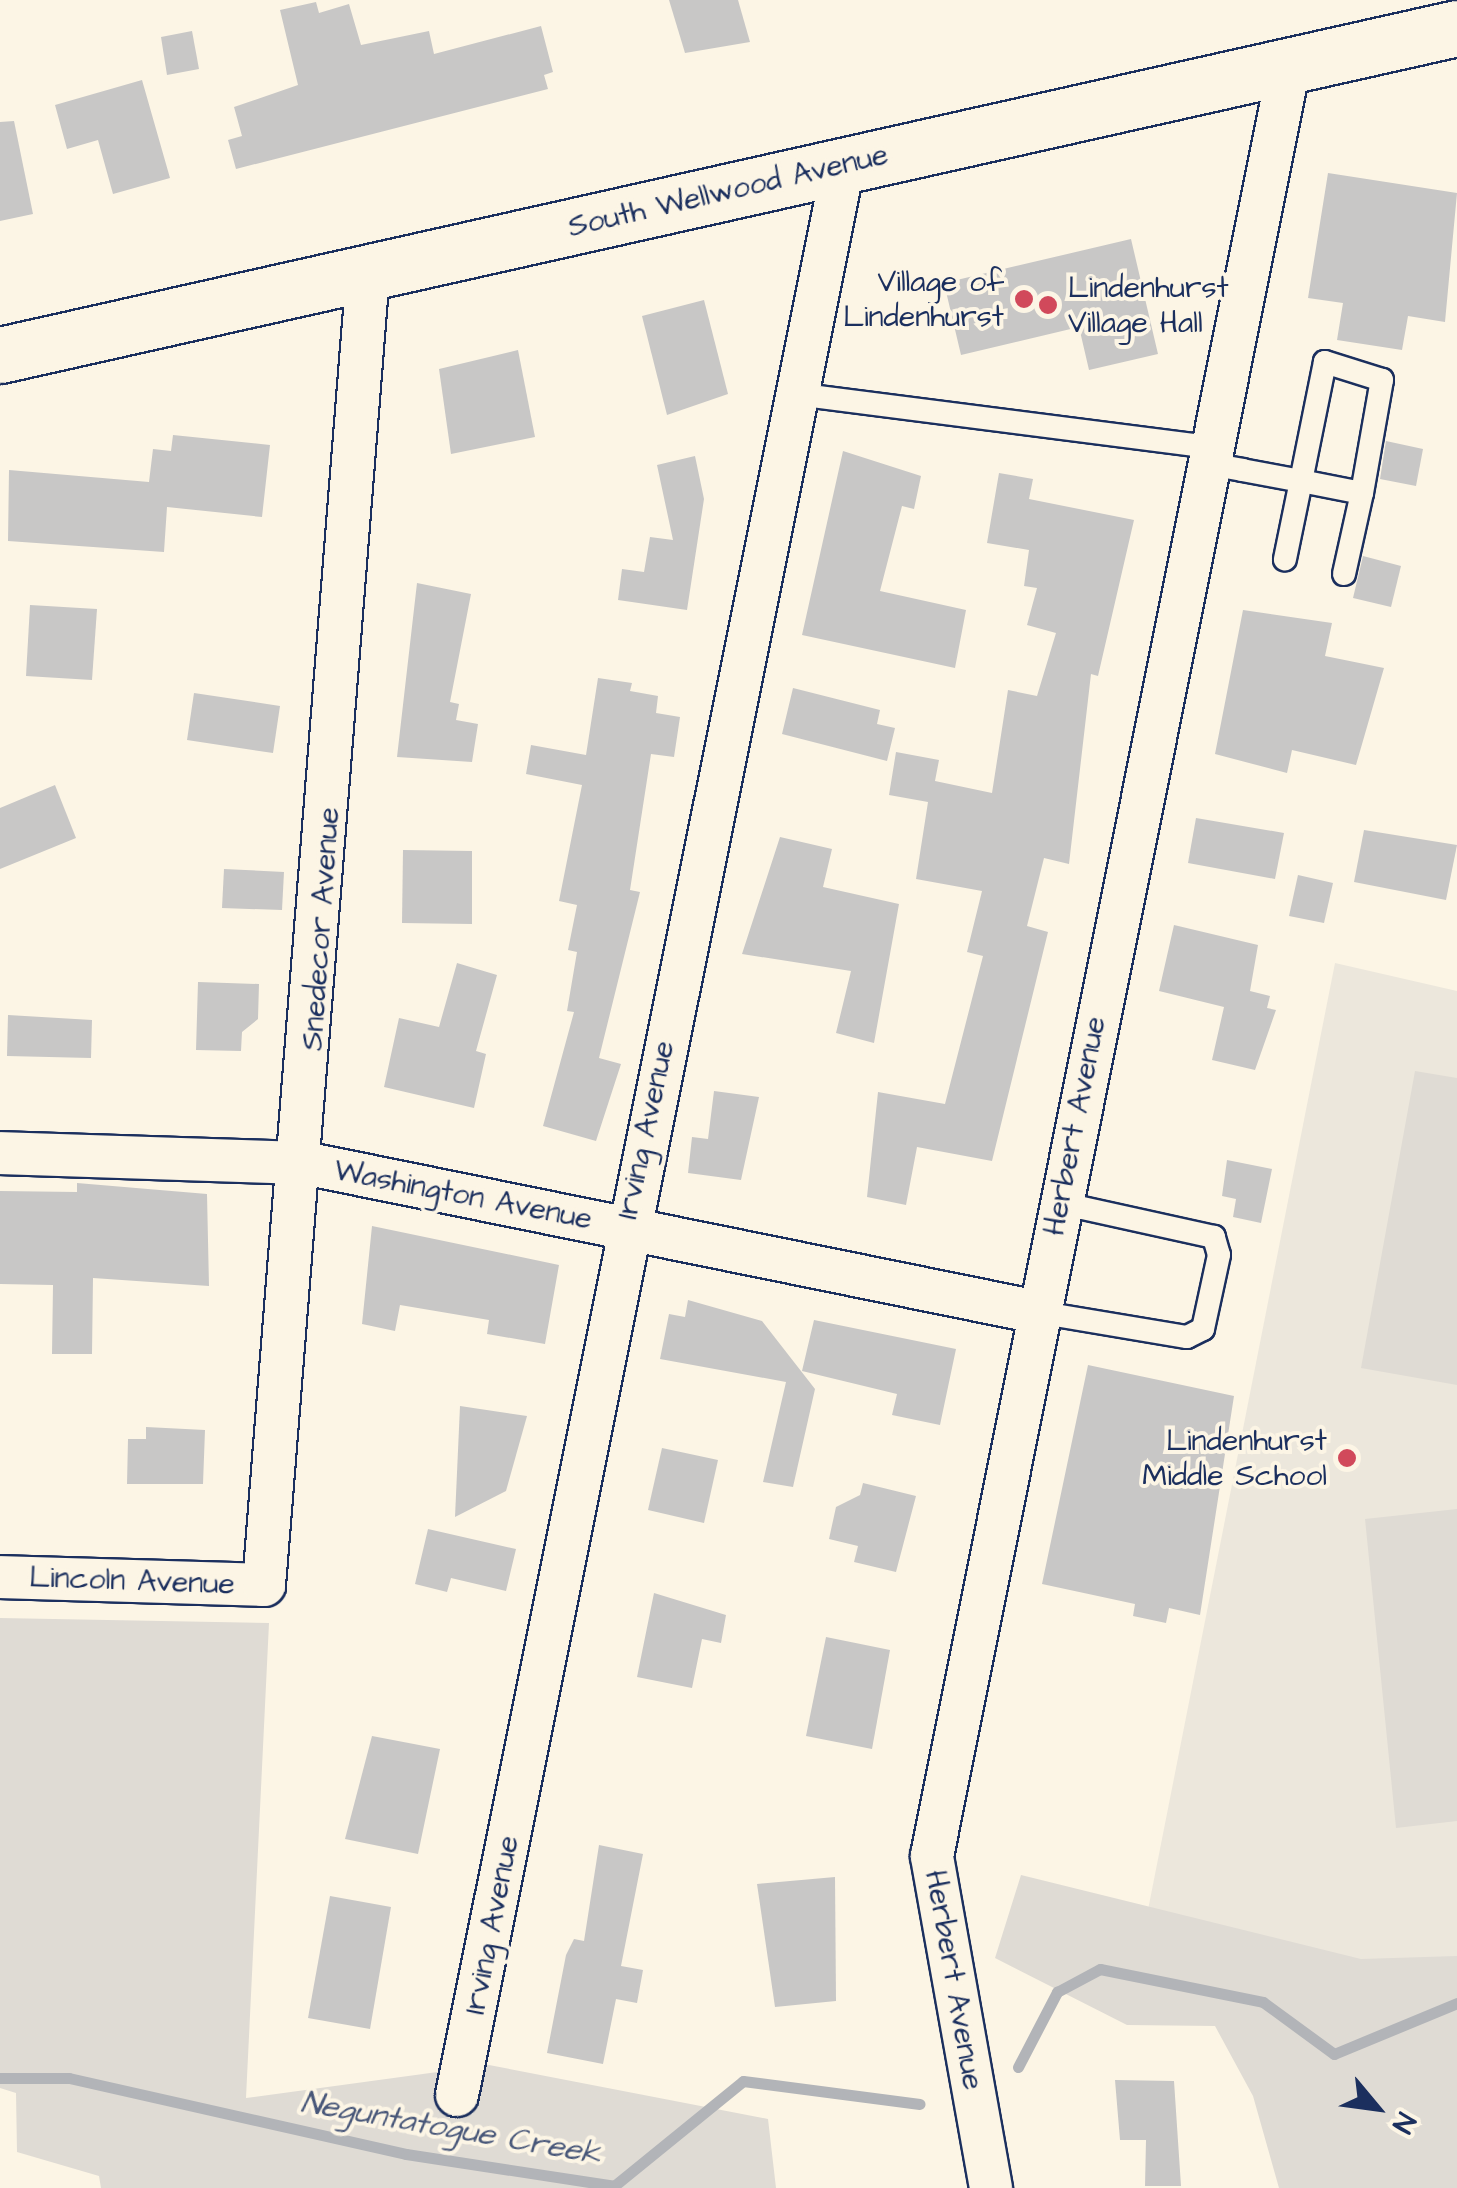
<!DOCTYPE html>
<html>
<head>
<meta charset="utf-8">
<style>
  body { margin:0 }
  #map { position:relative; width:1457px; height:2188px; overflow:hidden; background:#fcf5e5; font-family:"Architects Daughter",sans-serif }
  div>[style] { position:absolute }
  .built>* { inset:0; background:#ece7dc }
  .green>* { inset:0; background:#dfdbd4 }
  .stream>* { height:11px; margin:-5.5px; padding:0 5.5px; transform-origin:5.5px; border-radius:5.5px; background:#b2b4b8 }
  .building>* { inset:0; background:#c8c7c6 }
  .roads { filter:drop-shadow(2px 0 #1b2f5e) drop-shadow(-2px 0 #1b2f5e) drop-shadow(0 2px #1b2f5e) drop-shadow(0 -2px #1b2f5e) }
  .lane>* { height:22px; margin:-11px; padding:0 11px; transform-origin:11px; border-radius:11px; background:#fcf5e5 }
  .street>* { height:42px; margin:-21px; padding:0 21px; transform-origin:21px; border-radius:21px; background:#fcf5e5 }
  .secondary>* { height:55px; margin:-27.5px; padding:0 27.5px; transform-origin:27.5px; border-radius:27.5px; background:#fcf5e5 }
  .dots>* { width:28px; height:28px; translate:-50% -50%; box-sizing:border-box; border:5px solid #fcf5e5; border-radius:50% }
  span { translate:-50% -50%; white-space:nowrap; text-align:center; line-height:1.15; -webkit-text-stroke:8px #fcf5e5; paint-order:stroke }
  .street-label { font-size:30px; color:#1b2f5e }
  .poi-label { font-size:30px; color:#1b2f5e }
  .right { translate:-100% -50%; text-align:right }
  .left { translate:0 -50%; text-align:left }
  .water-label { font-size:32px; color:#485779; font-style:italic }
  .north { position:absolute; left:1327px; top:2058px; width:100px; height:100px; -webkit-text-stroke:8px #fcf5e5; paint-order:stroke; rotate:119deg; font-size:28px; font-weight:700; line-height:40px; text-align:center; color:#1b2f5e }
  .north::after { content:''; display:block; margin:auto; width:35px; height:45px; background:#1b2f5e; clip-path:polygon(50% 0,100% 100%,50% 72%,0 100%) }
</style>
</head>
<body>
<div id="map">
  <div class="built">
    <div style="clip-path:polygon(1335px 963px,1457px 991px,1457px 1970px,1397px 1981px,1145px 1925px)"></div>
  </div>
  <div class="green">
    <div style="clip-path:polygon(1415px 1071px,1457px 1078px,1457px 1385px,1361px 1368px)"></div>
    <div style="clip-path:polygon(1457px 1509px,1457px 1821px,1396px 1828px,1365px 1519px)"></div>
    <div style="clip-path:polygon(0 1618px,269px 1623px,246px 2098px,489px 2065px,768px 2119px,776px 2188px,101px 2188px,99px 2176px,17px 2152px,16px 2093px,0 2088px)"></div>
    <div style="clip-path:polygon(1021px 1875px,1361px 1959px,1457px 1956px,1457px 2188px,1279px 2188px,1253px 2096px,1215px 2026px,1127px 2025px,995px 1958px)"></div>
  </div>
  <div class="stream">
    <div style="left:1018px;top:2067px;width:85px;rotate:-62.5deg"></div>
    <div style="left:1057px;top:1992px;width:49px;rotate:-28.1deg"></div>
    <div style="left:1100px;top:1969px;width:166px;rotate:11.4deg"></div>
    <div style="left:1263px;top:2002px;width:88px;rotate:36.2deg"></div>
    <div style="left:1334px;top:2054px;width:133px;rotate:-22.5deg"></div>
    <div style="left:0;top:2078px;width:69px"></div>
    <div style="left:69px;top:2078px;width:345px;rotate:12.7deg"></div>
    <div style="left:406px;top:2154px;width:210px;rotate:8.7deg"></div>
    <div style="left:614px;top:2186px;width:166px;rotate:-39.1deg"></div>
    <div style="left:743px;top:2081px;width:178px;rotate:7.4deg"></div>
  </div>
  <div class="building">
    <div style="clip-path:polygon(669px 0,738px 0,750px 42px,685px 53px)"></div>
    <div style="clip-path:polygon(316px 2px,319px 13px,349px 4px,361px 45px,429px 31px,434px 54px,541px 26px,553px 72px,544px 75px,548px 89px,236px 169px,228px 140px,242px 136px,234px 107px,298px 85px,280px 10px)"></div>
    <div style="clip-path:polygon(192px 31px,199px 69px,167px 75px,161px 37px)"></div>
    <div style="clip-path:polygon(142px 80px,170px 178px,113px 194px,98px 140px,67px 149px,55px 105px)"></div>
    <div style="clip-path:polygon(14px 121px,33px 214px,0 221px,0 122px)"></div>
    <div style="clip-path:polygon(1328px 173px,1457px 193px,1445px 322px,1408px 316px,1402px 350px,1337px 340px,1343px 303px,1308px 298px)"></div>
    <div style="clip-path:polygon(1131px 239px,1158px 354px,1089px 370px,1079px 327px,961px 355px,944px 283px)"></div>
    <div style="clip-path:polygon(704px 300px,728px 394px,667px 415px,642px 316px)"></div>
    <div style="clip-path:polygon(518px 350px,535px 437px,451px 454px,439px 369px)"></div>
    <div style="clip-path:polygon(173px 435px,270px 445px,262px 517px,167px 507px,164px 552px,8px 541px,9px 470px,149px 482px,153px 449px,171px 451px)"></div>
    <div style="clip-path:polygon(1386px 441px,1423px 449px,1416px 486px,1380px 479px)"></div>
    <div style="clip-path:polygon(843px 451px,921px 476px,914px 509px,902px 506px,880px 591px,966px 610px,955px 668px,802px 635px)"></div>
    <div style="clip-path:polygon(695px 456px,704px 499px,687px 610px,618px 600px,622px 569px,644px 572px,650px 537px,673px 540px,657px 465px)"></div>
    <div style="clip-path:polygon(999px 473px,1033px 479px,1029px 499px,1134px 520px,1098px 676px,1091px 674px,1069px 864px,1044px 858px,1027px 926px,1048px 932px,992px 1161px,917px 1147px,906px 1205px,867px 1197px,878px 1092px,945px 1104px,983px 956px,967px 952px,982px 891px,916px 879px,928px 802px,889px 795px,896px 752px,939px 760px,935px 781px,992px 793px,1008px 690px,1037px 696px,1056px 633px,1027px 625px,1037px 588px,1024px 586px,1029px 550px,987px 543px)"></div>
    <div style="clip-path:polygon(1363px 556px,1401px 566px,1391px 607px,1353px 598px)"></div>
    <div style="clip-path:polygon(417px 583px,471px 594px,450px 702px,459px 704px,456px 720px,478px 724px,472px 762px,397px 757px)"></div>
    <div style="clip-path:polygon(30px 605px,97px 609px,92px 680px,26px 676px)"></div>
    <div style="clip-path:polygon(1243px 610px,1332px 623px,1325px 656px,1384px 668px,1356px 765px,1292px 750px,1287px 773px,1215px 754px)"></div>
    <div style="clip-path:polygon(598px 678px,632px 683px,630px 691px,658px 696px,656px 713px,680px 717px,674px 757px,651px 754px,630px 890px,640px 892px,599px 1058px,621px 1064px,596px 1141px,543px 1126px,574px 1012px,567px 1011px,577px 952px,568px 950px,577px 905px,559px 901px,582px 785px,526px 774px,531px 745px,586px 755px)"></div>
    <div style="clip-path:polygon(793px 688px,880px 710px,877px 724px,895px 728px,887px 761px,782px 734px)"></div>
    <div style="clip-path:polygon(194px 693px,280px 706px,273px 753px,187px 740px)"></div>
    <div style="clip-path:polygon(55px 785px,76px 838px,0 869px,0 808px)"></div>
    <div style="clip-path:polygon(1196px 818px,1284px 833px,1275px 879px,1188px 863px)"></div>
    <div style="clip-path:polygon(1364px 830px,1457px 845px,1446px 900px,1354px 882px)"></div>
    <div style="clip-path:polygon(780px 837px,832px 849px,823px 887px,899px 904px,874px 1043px,836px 1033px,851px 971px,742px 954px)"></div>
    <div style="clip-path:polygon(403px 850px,472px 851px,472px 924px,402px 923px)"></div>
    <div style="clip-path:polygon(224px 869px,284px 872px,282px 910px,222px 908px)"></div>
    <div style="clip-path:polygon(1298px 875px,1333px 883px,1324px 923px,1289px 916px)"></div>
    <div style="clip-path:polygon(1174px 925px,1258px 945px,1250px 991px,1270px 996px,1267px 1008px,1276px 1010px,1255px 1070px,1212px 1060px,1224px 1007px,1159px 991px)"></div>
    <div style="clip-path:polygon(457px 963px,497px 975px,476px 1051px,486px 1054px,474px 1108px,384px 1087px,399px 1018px,439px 1027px)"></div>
    <div style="clip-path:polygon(198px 982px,259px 984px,258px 1019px,242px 1032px,241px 1051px,196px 1050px)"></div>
    <div style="clip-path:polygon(8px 1015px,92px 1020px,91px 1058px,7px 1056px)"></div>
    <div style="clip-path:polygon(714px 1091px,759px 1097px,741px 1180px,688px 1173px,692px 1137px,708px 1139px)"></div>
    <div style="clip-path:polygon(1227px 1160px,1272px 1169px,1261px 1223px,1233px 1217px,1236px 1199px,1222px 1196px)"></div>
    <div style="clip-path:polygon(77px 1183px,207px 1194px,209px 1286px,93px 1278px,92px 1354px,52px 1354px,53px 1285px,0 1284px,0 1191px,77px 1192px)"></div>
    <div style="clip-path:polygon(372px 1226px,559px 1265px,545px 1344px,487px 1334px,489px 1320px,400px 1305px,395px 1331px,362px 1324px)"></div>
    <div style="clip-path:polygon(688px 1300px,762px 1321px,815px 1389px,793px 1487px,763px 1482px,786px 1382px,660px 1359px,669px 1314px,685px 1317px)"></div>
    <div style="clip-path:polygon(814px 1320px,956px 1349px,940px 1425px,892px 1415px,897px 1394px,802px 1371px)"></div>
    <div style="clip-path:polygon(1088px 1365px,1234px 1396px,1200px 1615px,1169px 1608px,1166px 1623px,1133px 1616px,1135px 1604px,1042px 1584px)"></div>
    <div style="clip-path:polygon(460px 1406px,527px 1416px,506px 1491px,455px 1517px)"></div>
    <div style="clip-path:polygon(146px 1427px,205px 1430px,203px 1484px,127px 1484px,128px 1439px,146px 1439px)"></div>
    <div style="clip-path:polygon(662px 1448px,718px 1460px,704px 1523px,648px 1510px)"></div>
    <div style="clip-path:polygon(863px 1483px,916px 1496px,896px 1572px,854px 1562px,858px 1546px,829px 1539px,836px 1507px,860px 1495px)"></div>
    <div style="clip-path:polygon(428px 1529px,516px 1549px,506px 1591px,451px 1578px,447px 1592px,415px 1584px)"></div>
    <div style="clip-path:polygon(654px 1593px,726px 1615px,721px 1643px,702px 1639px,692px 1688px,637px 1677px)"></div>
    <div style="clip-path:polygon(826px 1637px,890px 1650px,872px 1749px,806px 1736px)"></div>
    <div style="clip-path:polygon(372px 1736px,440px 1749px,418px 1854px,345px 1839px)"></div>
    <div style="clip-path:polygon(599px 1845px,643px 1854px,621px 1966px,643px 1970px,637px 2003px,616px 1999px,603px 2064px,547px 2053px,566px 1955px,574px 1939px,584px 1941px)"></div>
    <div style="clip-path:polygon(835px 1877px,836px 2001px,775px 2007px,757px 1884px)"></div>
    <div style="clip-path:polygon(330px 1896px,391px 1907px,370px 2029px,308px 2018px)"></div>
    <div style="clip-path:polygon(1115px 2080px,1174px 2081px,1181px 2186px,1145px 2186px,1146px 2140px,1120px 2140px)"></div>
  </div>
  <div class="roads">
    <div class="lane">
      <div style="left:796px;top:394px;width:419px;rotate:7.3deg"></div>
      <div style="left:1209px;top:464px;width:34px;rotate:10deg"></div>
      <div style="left:1242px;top:470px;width:60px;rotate:10.6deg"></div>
      <div style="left:1301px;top:481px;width:62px;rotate:11.1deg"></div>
      <div style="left:1362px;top:493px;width:115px;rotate:-80deg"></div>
      <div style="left:1382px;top:380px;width:60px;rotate:-162.5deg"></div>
      <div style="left:1325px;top:362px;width:121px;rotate:101.4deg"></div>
      <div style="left:1301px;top:481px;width:80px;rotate:101.6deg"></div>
      <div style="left:1344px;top:574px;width:83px;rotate:-77.5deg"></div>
      <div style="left:1037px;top:1312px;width:152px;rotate:9.5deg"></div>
      <div style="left:1187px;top:1337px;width:18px;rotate:-27deg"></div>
      <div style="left:1203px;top:1329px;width:76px;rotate:-77.8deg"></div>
      <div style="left:1219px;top:1255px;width:19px;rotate:-106deg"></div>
      <div style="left:1214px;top:1237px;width:159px;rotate:-167.6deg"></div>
    </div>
    <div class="street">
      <div style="left:0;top:1153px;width:304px;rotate:1.9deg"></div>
      <div style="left:304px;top:1163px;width:748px;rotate:11.49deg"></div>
      <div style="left:0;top:1577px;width:264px;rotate:1.7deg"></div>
      <div style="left:264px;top:1585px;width:1318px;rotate:-85.47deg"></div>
      <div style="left:457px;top:2095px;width:1967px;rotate:-78.68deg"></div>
      <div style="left:991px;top:2188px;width:337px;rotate:-100.1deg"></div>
      <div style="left:932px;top:1856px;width:1825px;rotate:-78.72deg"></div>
    </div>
    <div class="secondary">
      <div style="left:0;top:355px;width:1493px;rotate:-12.65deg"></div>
    </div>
  </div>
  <div class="dots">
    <div style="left:1024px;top:299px;background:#d1495b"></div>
    <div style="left:1048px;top:305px;background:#d1495b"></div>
    <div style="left:1347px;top:1458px;background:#d1495b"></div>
  </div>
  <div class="street-label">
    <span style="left:728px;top:191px;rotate:-13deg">South Wellwood Avenue</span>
    <span style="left:321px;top:929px;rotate:-86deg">Snedecor Avenue</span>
    <span style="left:1075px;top:1126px;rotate:-79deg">Herbert Avenue</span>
    <span style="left:646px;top:1130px;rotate:-78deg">Irving Avenue</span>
    <span style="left:463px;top:1195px;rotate:11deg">Washington Avenue</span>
    <span style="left:132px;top:1581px;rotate:2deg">Lincoln Avenue</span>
    <span style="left:492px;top:1925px;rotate:-79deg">Irving Avenue</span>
    <span style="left:954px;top:1980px;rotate:80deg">Herbert Avenue</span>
  </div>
  <div class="poi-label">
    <span class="right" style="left:1004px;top:299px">Village of<br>Lindenhurst</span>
    <span class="left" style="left:1068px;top:305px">Lindenhurst<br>Village Hall</span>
    <span class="right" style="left:1327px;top:1458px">Lindenhurst<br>Middle School</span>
  </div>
  <div class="water-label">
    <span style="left:451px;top:2129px;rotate:10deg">Neguntatogue Creek</span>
  </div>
  <div class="north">N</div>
</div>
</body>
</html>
